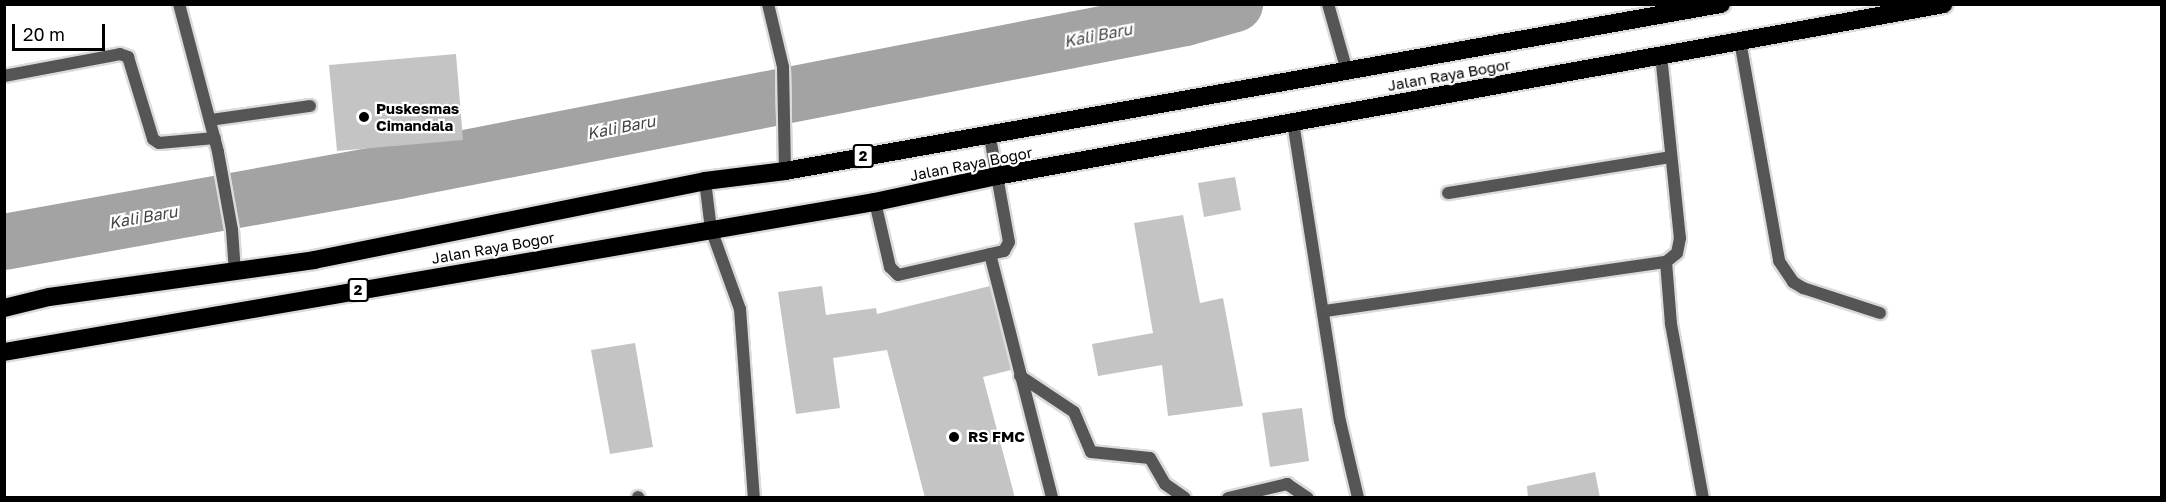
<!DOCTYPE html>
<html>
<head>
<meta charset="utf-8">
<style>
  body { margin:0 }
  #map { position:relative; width:2166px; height:502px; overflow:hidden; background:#fff; font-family:"Golos Text",sans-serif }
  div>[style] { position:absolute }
  .river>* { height:56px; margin:-28px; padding:0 28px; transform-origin:28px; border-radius:28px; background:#a3a3a3 }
  .building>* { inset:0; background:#c4c4c4 }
  .roads { filter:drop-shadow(2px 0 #dbdbdb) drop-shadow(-2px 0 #dbdbdb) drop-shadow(0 2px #dbdbdb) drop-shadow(0 -2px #dbdbdb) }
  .lane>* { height:12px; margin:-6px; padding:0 6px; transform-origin:6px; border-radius:6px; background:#555 }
  .street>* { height:12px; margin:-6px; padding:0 6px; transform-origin:6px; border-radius:6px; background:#555 }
  .highway>* { height:18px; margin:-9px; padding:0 9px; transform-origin:9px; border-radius:9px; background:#000 }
  .dots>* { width:16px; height:16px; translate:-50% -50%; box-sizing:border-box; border:3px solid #fff; border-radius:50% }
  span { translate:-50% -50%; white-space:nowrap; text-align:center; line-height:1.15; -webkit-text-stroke:4.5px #fff; paint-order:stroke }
  .shield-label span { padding:2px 4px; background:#fff; border:2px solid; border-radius:4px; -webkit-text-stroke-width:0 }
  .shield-label { font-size:14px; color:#000; font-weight:700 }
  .street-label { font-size:15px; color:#000 }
  .poi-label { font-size:15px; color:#000; font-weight:700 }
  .left { translate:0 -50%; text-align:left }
  .water-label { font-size:16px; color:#444; font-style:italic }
  .frame { position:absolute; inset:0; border:6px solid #000; pointer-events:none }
  .scale { position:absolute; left:12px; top:24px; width:93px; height:27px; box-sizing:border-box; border:3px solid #000; border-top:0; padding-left:8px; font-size:18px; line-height:21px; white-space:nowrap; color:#000; -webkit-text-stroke:4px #fff; paint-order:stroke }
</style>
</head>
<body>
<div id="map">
  <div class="river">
    <div style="left:4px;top:242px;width:400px;rotate:-10.2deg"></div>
    <div style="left:398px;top:171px;width:802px;rotate:-11deg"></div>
    <div style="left:1185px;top:18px;width:52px;rotate:-15.6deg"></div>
  </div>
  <div class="building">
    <div style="clip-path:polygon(456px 54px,463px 140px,337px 151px,329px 65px)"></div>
    <div style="clip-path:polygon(1235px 177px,1241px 210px,1204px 217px,1198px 183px)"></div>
    <div style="clip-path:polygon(1183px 215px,1200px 303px,1223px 298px,1243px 406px,1168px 416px,1162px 365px,1098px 376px,1092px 344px,1153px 333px,1134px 223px)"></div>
    <div style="clip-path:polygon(822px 286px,826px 315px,876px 308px,877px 314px,990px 286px,1011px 370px,983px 377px,1015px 498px,925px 498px,887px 350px,833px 358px,840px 408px,796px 414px,778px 292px)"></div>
    <div style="clip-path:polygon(635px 343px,653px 447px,610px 454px,591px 350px)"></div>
    <div style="clip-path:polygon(1302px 408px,1309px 461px,1270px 467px,1262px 413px)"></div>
    <div style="clip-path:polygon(1595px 472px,1600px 498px,1528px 498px,1527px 486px)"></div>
  </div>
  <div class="roads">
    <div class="lane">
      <div style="left:210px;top:120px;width:101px;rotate:-8deg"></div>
      <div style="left:705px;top:181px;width:48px;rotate:82.9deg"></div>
      <div style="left:711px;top:229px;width:85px;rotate:70.1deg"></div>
      <div style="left:740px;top:309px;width:190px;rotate:85.8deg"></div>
      <div style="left:875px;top:202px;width:67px;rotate:77deg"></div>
      <div style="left:890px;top:267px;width:11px;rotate:45deg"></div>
      <div style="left:898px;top:275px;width:109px;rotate:-12.8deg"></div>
      <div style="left:1004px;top:251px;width:10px;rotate:-61deg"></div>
      <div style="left:1009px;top:242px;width:112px;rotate:-100.3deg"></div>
      <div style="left:990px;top:254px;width:252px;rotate:75.7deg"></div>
      <div style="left:1020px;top:376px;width:65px;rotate:33.7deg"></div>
      <div style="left:1074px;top:412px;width:43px;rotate:67deg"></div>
      <div style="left:1091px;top:452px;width:59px;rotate:5.8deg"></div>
      <div style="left:1150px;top:458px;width:30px;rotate:60deg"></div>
      <div style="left:1165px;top:484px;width:24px;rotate:35deg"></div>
      <div style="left:638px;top:497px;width:1px;rotate:45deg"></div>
      <div style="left:1228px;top:498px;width:61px;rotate:-13.3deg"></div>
      <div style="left:1287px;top:484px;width:25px;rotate:34deg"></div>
    </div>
    <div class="street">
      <div style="left:179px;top:4px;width:153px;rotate:75.2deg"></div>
      <div style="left:218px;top:152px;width:79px;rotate:79.8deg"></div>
      <div style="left:232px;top:230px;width:43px;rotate:86deg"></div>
      <div style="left:768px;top:4px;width:65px;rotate:76.6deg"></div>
      <div style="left:783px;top:67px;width:104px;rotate:88.9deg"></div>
      <div style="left:1328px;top:4px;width:70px;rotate:74.2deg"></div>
      <div style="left:1740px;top:41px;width:223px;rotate:79.9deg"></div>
      <div style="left:1779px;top:261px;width:25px;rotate:56deg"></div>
      <div style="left:1793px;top:282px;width:12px;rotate:31deg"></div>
      <div style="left:1803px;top:288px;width:81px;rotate:18deg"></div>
      <div style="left:1661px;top:55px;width:184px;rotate:84.1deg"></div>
      <div style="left:1680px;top:238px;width:15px;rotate:101deg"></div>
      <div style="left:1677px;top:253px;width:14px;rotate:141deg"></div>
      <div style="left:4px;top:76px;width:118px;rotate:-10.7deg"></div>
      <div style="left:120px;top:54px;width:9px;rotate:21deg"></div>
      <div style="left:128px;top:57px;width:86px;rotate:73deg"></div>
      <div style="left:153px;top:139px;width:7px;rotate:34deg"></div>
      <div style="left:159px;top:143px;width:56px;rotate:-5.1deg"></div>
      <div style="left:1293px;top:122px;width:303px;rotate:81.1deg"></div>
      <div style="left:1340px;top:421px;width:79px;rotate:76.8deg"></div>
      <div style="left:1448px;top:193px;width:225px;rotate:-9.2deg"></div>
      <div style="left:1325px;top:311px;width:345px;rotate:-8.2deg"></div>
      <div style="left:1666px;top:262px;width:62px;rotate:85.4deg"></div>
      <div style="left:1671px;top:324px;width:177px;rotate:79.6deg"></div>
    </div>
    <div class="highway">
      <div style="left:4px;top:308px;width:46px;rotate:-13.7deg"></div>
      <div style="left:49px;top:297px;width:268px;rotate:-7.9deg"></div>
      <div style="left:314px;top:260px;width:399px;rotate:-11.4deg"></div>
      <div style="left:705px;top:181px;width:81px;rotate:-7.1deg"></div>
      <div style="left:785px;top:171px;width:951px;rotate:-10.12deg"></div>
      <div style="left:4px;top:352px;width:884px;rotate:-9.77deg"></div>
      <div style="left:875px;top:202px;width:124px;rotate:-12.1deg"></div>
      <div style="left:996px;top:176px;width:963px;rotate:-10.28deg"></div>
    </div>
  </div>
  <div class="dots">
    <div style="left:364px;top:117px;background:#000"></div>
    <div style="left:954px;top:437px;background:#000"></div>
  </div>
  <div class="shield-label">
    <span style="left:863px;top:156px">2</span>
    <span style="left:358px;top:290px">2</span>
  </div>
  <div class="street-label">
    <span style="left:1449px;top:75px;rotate:-10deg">Jalan Raya Bogor</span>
    <span style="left:971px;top:164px;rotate:-11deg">Jalan Raya Bogor</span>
    <span style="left:493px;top:248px;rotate:-10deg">Jalan Raya Bogor</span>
  </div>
  <div class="poi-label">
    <span class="left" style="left:376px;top:117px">Puskesmas<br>Cimandala</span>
    <span class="left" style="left:968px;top:437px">RS FMC</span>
  </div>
  <div class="water-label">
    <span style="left:1098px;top:35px;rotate:-11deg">Kali Baru</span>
    <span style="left:621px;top:127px;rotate:-11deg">Kali Baru</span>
    <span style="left:143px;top:217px;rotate:-10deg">Kali Baru</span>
  </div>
  <div class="frame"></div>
  <div class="scale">20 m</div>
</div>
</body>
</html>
